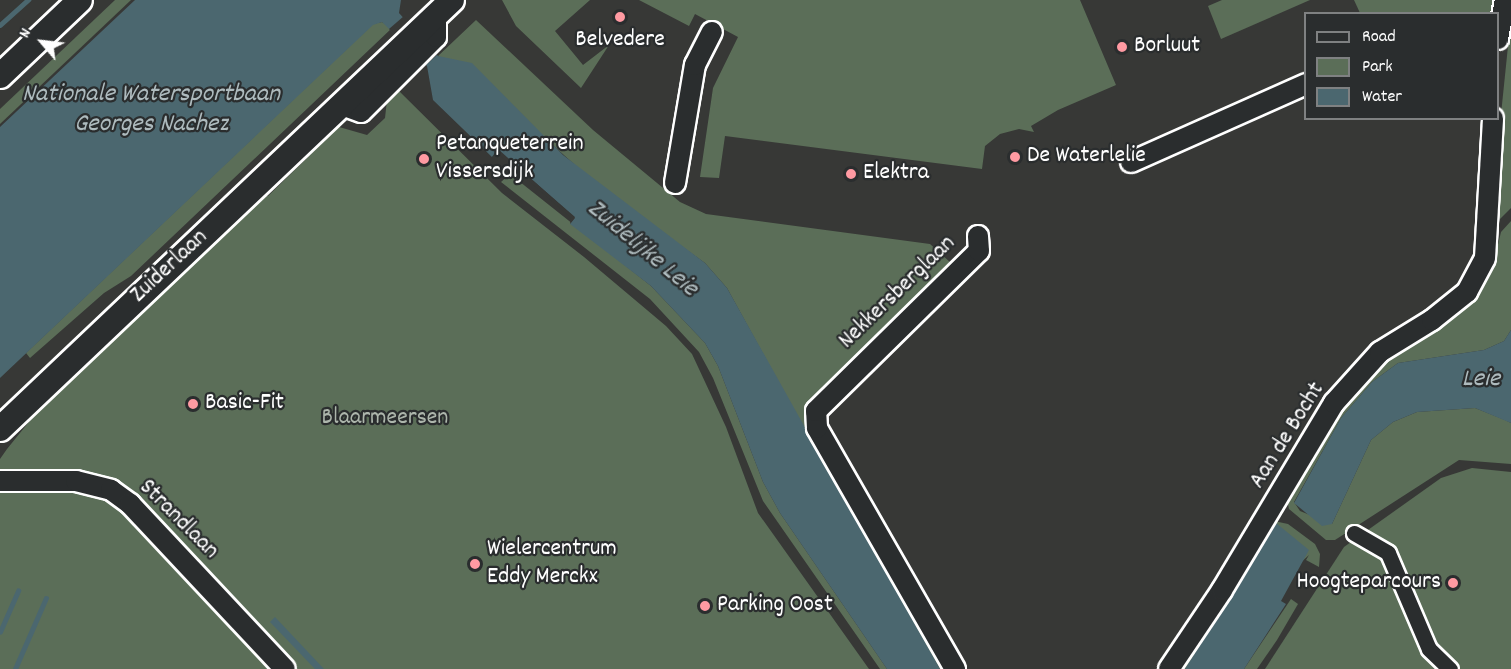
<!DOCTYPE html>
<html>
<head>
<meta charset="utf-8">
<style>
  body { margin:0 }
  #map { position:relative; width:1511px; height:669px; overflow:hidden; background:#373836; font-family:Dekko,sans-serif }
  div>[style] { position:absolute }
  .green>* { inset:0; background:#5b6e58 }
  .water>* { inset:0; background:#4b676f }
  .pier>* { inset:0; background:#373836 }
  .stream>* { height:4.5px; margin:-2.25px; padding:0 2.25px; transform-origin:2.25px; border-radius:2.25px; background:#4b676f }
  .roads { filter:drop-shadow(2px 0 #fff) drop-shadow(-2px 0 #fff) drop-shadow(0 2px #fff) drop-shadow(0 -2px #fff) }
  .pedestrian>* { height:15px; margin:-7.5px; padding:0 7.5px; transform-origin:7.5px; border-radius:7.5px; background:#2a2d2e }
  .minor>* { height:20px; margin:-10px; padding:0 10px; transform-origin:10px; border-radius:10px; background:#2a2d2e }
  .tertiary>* { height:24px; margin:-12px; padding:0 12px; transform-origin:12px; border-radius:12px; background:#2a2d2e }
  .dots>* { width:16px; height:16px; translate:-50% -50%; box-sizing:border-box; border:3px solid #2a2d2e; border-radius:50% }
  span { translate:-50% -50%; white-space:nowrap; text-align:center; line-height:1.15; -webkit-text-stroke:4.5px #2a2d2e; paint-order:stroke }
  .poi-label { font-size:24px; color:#fff }
  .left { translate:0 -50%; text-align:left }
  .right { translate:-100% -50%; text-align:right }
  .street-label { font-size:24px; color:#fff }
  .park-label { font-size:24px; color:#adb6ac }
  .water-label { font-size:26px; color:#aebbbe; font-style:italic }
  .legend { position:absolute; left:1304px; top:12px; width:195px; height:108px; box-sizing:border-box; background:#2a2d2e; border:2px solid #7f8182; margin:0; padding:8px 10px; list-style:none; font-size:18px; color:#fff }
  .legend li { display:flex; align-items:center; gap:12px; height:30px }
  .legend b { width:30px; border:2px solid #7f8182 }
  .north { position:absolute; left:12px; top:12px; width:60px; height:60px; -webkit-text-stroke:4px #2a2d2e; paint-order:stroke; rotate:298deg; font-size:16px; font-weight:700; line-height:24px; text-align:center; color:#fff }
  .north::after { content:''; display:block; margin:auto; width:21px; height:27px; background:#fff; clip-path:polygon(50% 0,100% 100%,50% 72%,0 100%) }
</style>
</head>
<body>
<div id="map">
  <div class="green">
    <div style="clip-path:polygon(115px 0,131px 0,0 124px,0 109px)"></div>
    <div style="clip-path:polygon(502px 0,590px 0,555px 31px,583px 65px,609px 45px,581px 88px,516px 26px)"></div>
    <div style="clip-path:polygon(639px 0,1080px 0,1116px 85px,1058px 110px,1031px 126px,1034px 132px,1019px 129px,1000px 134px,985px 146px,982px 169px,725px 136px,719px 178px,700px 177px,713px 88px,738px 37px,695px 14px,689px 26px)"></div>
    <div style="clip-path:polygon(1222px 0,1310px 0,1221px 39px,1208px 6px)"></div>
    <div style="clip-path:polygon(1354px 0,1499px 0,1496px 14px,1360px 13px)"></div>
    <div style="clip-path:polygon(1511px 17px,1511px 208px,1500px 219px,1500px 124px)"></div>
    <div style="clip-path:polygon(476px 20px,593px 130px,680px 202px,706px 214px,930px 244px,951px 263px,807px 408px,808px 424px,951px 669px,940px 669px,908px 618px,727px 288px,705px 263px,602px 189px,528px 123px,438px 56px)"></div>
    <div style="clip-path:polygon(382px 22px,392px 28px,131px 276px,104px 293px,30px 358px,26px 353px,373px 24px)"></div>
    <div style="clip-path:polygon(398px 90px,502px 193px,584px 257px,666px 326px,692px 354px,726px 427px,758px 513px,869px 669px,0 669px,0 459px,7px 449px,62px 381px,259px 195px,268px 196px,339px 127px,367px 135px,385px 118px,387px 100px)"></div>
    <div style="clip-path:polygon(510px 174px,651px 286px,705px 343px,718px 366px,763px 482px,780px 513px,887px 669px,880px 669px,763px 501px,713px 378px,699px 352px,650px 299px,501px 182px)"></div>
    <div style="clip-path:polygon(1511px 221px,1511px 330px,1504px 341px,1484px 350px,1398px 363px,1372px 382px,1341px 418px,1294px 502px,1300px 511px,1332px 524px,1371px 440px,1393px 422px,1417px 412px,1475px 408px,1505px 420px,1511px 423px,1511px 464px,1459px 460px,1335px 540px,1326px 540px,1289px 509px,1287px 500px,1326px 426px,1384px 358px,1475px 296px,1494px 261px,1501px 232px)"></div>
    <div style="clip-path:polygon(1472px 468px,1511px 472px,1511px 669px,1265px 669px,1344px 547px,1441px 478px)"></div>
    <div style="clip-path:polygon(1274px 521px,1288px 524px,1315px 544px,1320px 554px,1319px 567px,1306px 560px,1309px 555px,1185px 669px,1178px 669px)"></div>
    <div style="clip-path:polygon(1291px 599px,1298px 604px,1277px 640px,1257px 669px,1244px 669px)"></div>
  </div>
  <div class="water">
    <div style="clip-path:polygon(135px 0,401px 0,399px 13px,438px 56px,472px 63px,563px 155px,705px 263px,727px 288px,940px 669px,887px 669px,780px 513px,763px 482px,718px 366px,705px 343px,651px 286px,570px 224px,575px 217px,498px 150px,492px 157px,433px 100px,427px 66px,382px 22px,373px 25px,0 378px,0 127px)"></div>
    <div style="clip-path:polygon(1511px 330px,1511px 423px,1475px 408px,1417px 412px,1393px 422px,1371px 440px,1332px 524px,1322px 526px,1294px 503px,1341px 418px,1372px 382px,1398px 363px,1484px 350px,1504px 341px)"></div>
    <div style="clip-path:polygon(1276px 523px,1309px 550px,1281px 601px,1286px 604px,1244px 669px,1185px 669px)"></div>
    <div style="clip-path:polygon(275px 617px,324px 669px,315px 669px,270px 622px)"></div>
  </div>
  <div class="pier">
    <div style="clip-path:polygon(404px 16px,439px 53px,424px 67px,389px 29px)"></div>
    <div style="clip-path:polygon(498px 149px,575px 218px,570px 224px,571px 218px,498px 154px,492px 157px)"></div>
  </div>
  <div class="stream">
    <div style="left:0;top:25px;width:38px;rotate:-42deg"></div>
    <div style="left:0;top:632px;width:45px;rotate:-66.3deg"></div>
    <div style="left:15px;top:669px;width:77px;rotate:-66.4deg"></div>
  </div>
  <div class="roads">
    <div class="pedestrian">
      <div style="left:1354px;top:533px;width:39px;rotate:30deg"></div>
      <div style="left:1388px;top:553px;width:104px;rotate:66.9deg"></div>
      <div style="left:1429px;top:649px;width:29px;rotate:44deg"></div>
    </div>
    <div class="minor">
      <div style="left:1498px;top:39px;width:40px;rotate:-80deg"></div>
      <div style="left:342px;top:105px;width:20px;rotate:20deg"></div>
      <div style="left:361px;top:112px;width:106px;rotate:-45deg"></div>
      <div style="left:436px;top:37px;width:22px;rotate:-90deg"></div>
      <div style="left:1131px;top:162px;width:192px;rotate:-24deg"></div>
      <div style="left:675px;top:183px;width:120px;rotate:-80.4deg"></div>
      <div style="left:695px;top:65px;width:37px;rotate:-63deg"></div>
      <div style="left:0;top:481px;width:76px"></div>
      <div style="left:76px;top:481px;width:36px;rotate:14deg"></div>
      <div style="left:111px;top:490px;width:24px;rotate:36deg"></div>
      <div style="left:130px;top:504px;width:226px;rotate:46.8deg"></div>
      <div style="left:955px;top:669px;width:278px;rotate:-119.8deg"></div>
      <div style="left:817px;top:428px;width:17px;rotate:-93deg"></div>
      <div style="left:816px;top:411px;width:228px;rotate:-44.5deg"></div>
      <div style="left:979px;top:251px;width:15px;rotate:-94deg"></div>
      <div style="left:1169px;top:669px;width:95px;rotate:-56.1deg"></div>
      <div style="left:1222px;top:590px;width:218px;rotate:-59.1deg"></div>
      <div style="left:1334px;top:403px;width:69px;rotate:-48deg"></div>
      <div style="left:1380px;top:352px;width:61px;rotate:-31.6deg"></div>
      <div style="left:1432px;top:320px;width:45px;rotate:-38.7deg"></div>
      <div style="left:1467px;top:292px;width:38px;rotate:-62deg"></div>
      <div style="left:1485px;top:258px;width:140px;rotate:-86.7deg"></div>
    </div>
    <div class="tertiary">
      <div style="left:0;top:76px;width:110px;rotate:-43.5deg"></div>
      <div style="left:0;top:429px;width:623px;rotate:-43.5deg"></div>
    </div>
  </div>
  <div class="dots">
    <div style="left:620px;top:17px;background:#ff9aa2"></div>
    <div style="left:1122px;top:47px;background:#ff9aa2"></div>
    <div style="left:1015px;top:157px;background:#ff9aa2"></div>
    <div style="left:424px;top:159px;background:#ff9aa2"></div>
    <div style="left:851px;top:174px;background:#ff9aa2"></div>
    <div style="left:193px;top:404px;background:#ff9aa2"></div>
    <div style="left:475px;top:564px;background:#ff9aa2"></div>
    <div style="left:1453px;top:583px;background:#ff9aa2"></div>
    <div style="left:705px;top:606px;background:#ff9aa2"></div>
  </div>
  <div class="poi-label">
    <span style="left:620px;top:41px">Belvedere</span>
    <span class="left" style="left:1134px;top:47px">Borluut</span>
    <span class="left" style="left:436px;top:159px">Petanqueterrein<br>Vissersdijk</span>
    <span class="left" style="left:1027px;top:157px">De Waterlelie</span>
    <span class="left" style="left:863px;top:174px">Elektra</span>
    <span class="left" style="left:205px;top:404px">Basic-Fit</span>
    <span class="left" style="left:487px;top:564px">Wielercentrum<br>Eddy Merckx</span>
    <span class="right" style="left:1441px;top:583px">Hoogteparcours</span>
    <span class="left" style="left:717px;top:606px">Parking Oost</span>
  </div>
  <div class="street-label">
    <span style="left:170px;top:267px;rotate:-43deg">Zuiderlaan</span>
    <span style="left:898px;top:293px;rotate:-44deg">Nekkersberglaan</span>
    <span style="left:1288px;top:436px;rotate:-58deg">Aan de Bocht</span>
    <span style="left:178px;top:520px;rotate:45deg">Strandlaan</span>
  </div>
  <div class="park-label">
    <span style="left:385px;top:419px">Blaarmeersen</span>
  </div>
  <div class="water-label">
    <span style="left:151px;top:110px">Nationale Watersportbaan<br>Georges Nachez</span>
    <span style="left:642px;top:249px;rotate:40deg">Zuidelijke Leie</span>
    <span style="left:1481px;top:380px">Leie</span>
  </div>
  <ul class="legend">
  <li><b style="height:8px;background:#2a2d2e"></b>Road</li>
  <li><b style="height:16px;background:#5b6e58"></b>Park</li>
  <li><b style="height:16px;background:#4b676f"></b>Water</li>
  </ul>
  <div class="north">N</div>
</div>
</body>
</html>
